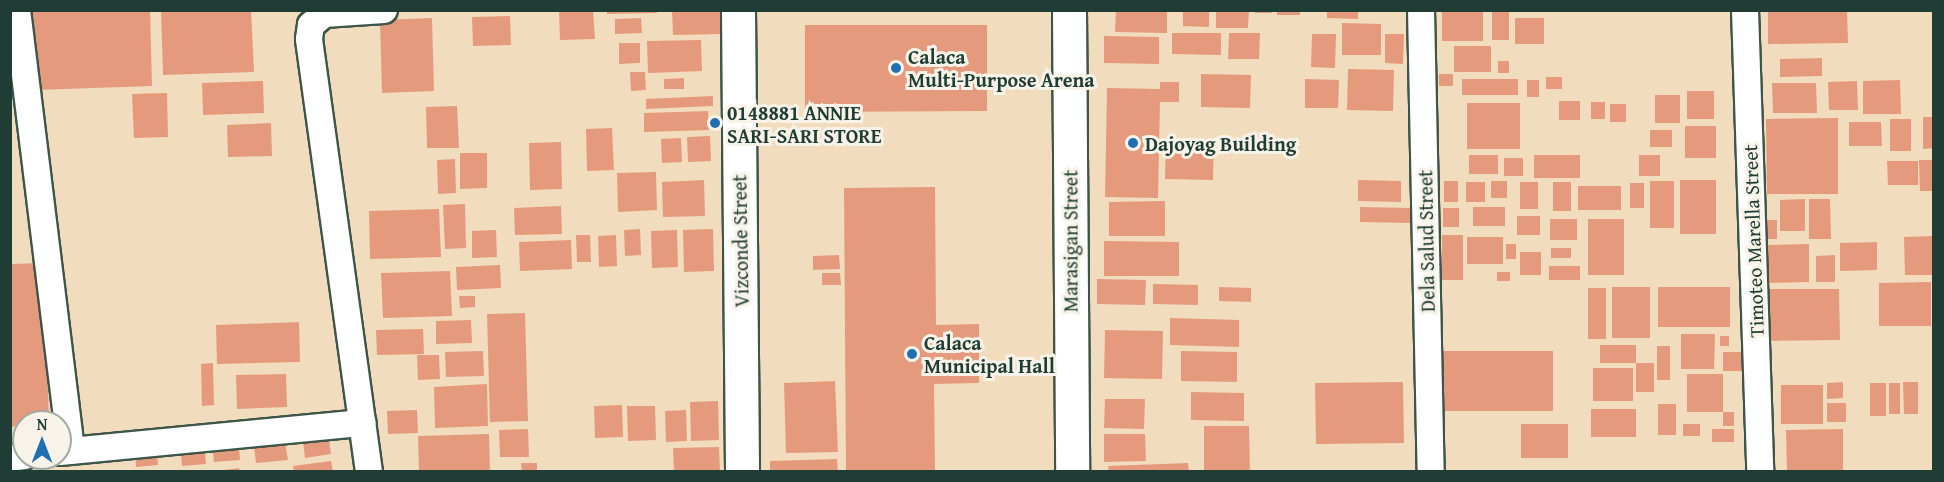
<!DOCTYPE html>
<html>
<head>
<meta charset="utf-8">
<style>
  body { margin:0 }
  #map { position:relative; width:1944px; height:482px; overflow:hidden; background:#f1ddbd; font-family:"Gentium Book Plus",serif }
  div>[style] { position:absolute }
  .building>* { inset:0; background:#e59a7d }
  .roads { filter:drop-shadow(2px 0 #3e5549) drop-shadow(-2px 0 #3e5549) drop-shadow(0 2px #3e5549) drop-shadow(0 -2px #3e5549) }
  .street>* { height:26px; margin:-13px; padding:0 13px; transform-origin:13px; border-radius:13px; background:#fff }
  .secondary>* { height:33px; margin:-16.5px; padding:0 16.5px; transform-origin:16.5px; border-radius:16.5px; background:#fff }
  .dots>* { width:16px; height:16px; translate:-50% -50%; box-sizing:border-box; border:3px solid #f7f3e8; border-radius:50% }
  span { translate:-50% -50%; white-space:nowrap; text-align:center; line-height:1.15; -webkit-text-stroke:6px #f7f3e8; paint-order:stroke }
  .poi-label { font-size:20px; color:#1f3d34; font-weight:700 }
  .left { translate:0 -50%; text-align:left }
  .street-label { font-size:20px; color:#1f3d34 }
  .frame { position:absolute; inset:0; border:12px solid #1f3d34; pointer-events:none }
  .north { position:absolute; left:12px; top:410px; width:60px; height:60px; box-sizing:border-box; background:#f7f3e8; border:2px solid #a1aaa0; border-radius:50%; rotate:0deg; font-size:16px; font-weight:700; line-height:24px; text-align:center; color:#1f3d34 }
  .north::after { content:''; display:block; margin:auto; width:21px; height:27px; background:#1f6fb2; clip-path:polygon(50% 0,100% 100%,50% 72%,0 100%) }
</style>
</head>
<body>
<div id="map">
  <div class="building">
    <div style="clip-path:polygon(150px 10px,152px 86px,35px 90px,32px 11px)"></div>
    <div style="clip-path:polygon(161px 10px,251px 10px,254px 72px,163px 75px)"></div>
    <div style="clip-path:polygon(559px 10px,593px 10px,595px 39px,560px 40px)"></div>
    <div style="clip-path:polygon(607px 10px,657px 10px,657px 13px,607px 14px)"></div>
    <div style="clip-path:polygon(672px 10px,720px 10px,721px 34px,673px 35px)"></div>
    <div style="clip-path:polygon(1116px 10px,1167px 10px,1167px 33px,1115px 32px)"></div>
    <div style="clip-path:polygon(1183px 10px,1209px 10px,1209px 27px,1183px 26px)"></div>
    <div style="clip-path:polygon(1216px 10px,1249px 10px,1248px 28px,1216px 28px)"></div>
    <div style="clip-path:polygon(1255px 10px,1272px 10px,1272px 13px,1255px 13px)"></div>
    <div style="clip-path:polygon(1277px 10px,1300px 10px,1300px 15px,1277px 15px)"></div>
    <div style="clip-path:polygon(1327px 10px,1358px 10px,1358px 19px,1327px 18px)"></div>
    <div style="clip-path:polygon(1442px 10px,1483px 10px,1483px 41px,1442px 41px)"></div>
    <div style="clip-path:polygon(1768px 10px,1847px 10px,1848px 43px,1768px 44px)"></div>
    <div style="clip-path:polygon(1492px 11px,1509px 11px,1509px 40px,1492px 40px)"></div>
    <div style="clip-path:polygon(510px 16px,511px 45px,473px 46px,472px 17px)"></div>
    <div style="clip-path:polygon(432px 18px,434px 91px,382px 93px,380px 20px)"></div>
    <div style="clip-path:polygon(641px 18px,642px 33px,615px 34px,615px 19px)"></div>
    <div style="clip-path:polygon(1515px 18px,1544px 18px,1544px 44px,1515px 44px)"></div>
    <div style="clip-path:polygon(1342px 23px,1381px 24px,1381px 55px,1342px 55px)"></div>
    <div style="clip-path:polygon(805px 25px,987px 25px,987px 111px,805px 112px)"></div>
    <div style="clip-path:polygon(1172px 33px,1221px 33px,1221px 55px,1172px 54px)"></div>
    <div style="clip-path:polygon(1229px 33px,1260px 33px,1259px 59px,1228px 59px)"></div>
    <div style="clip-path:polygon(1312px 34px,1336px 34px,1335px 68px,1311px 67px)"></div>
    <div style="clip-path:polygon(1385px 34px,1404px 34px,1403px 64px,1385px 63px)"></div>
    <div style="clip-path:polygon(1104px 36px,1159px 37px,1159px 64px,1104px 63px)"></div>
    <div style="clip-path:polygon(701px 40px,702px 71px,648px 73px,647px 41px)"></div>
    <div style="clip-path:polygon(619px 43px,640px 43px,640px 63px,619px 64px)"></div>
    <div style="clip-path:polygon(1454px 46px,1491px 46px,1491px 72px,1454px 72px)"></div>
    <div style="clip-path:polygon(1822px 58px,1822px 76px,1780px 77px,1780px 59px)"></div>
    <div style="clip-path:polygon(1498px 61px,1509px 61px,1509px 73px,1498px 73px)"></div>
    <div style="clip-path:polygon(1348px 69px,1394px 70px,1393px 111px,1347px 110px)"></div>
    <div style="clip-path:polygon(630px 72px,645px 72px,646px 90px,631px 91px)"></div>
    <div style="clip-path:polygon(1201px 74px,1251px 75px,1250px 108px,1201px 107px)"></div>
    <div style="clip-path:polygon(1439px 74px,1453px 74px,1453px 86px,1439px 86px)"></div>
    <div style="clip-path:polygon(1546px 77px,1562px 77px,1562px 89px,1546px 89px)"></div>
    <div style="clip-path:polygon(684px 78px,684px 89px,664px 89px,664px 79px)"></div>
    <div style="clip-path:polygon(1305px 79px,1339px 80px,1338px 108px,1305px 108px)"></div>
    <div style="clip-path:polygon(1462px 79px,1518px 79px,1518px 95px,1462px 95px)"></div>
    <div style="clip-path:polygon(1527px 80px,1539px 80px,1539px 97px,1527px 97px)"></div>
    <div style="clip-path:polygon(1900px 80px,1901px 114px,1863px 114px,1863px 81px)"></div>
    <div style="clip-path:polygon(263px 81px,264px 113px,203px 115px,202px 83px)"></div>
    <div style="clip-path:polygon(1857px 81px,1858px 110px,1829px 110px,1828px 82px)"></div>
    <div style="clip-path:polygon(1160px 82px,1179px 82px,1179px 102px,1160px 102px,1158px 198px,1105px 197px,1107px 88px,1160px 89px)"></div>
    <div style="clip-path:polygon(1772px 83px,1816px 83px,1817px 113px,1773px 113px)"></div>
    <div style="clip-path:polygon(1687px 91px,1714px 91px,1714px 119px,1687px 119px)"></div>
    <div style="clip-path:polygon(167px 93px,168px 137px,134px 138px,132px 94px)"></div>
    <div style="clip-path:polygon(1655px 95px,1680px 95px,1680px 123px,1655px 123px)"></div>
    <div style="clip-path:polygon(713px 96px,713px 106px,646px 109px,646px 99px)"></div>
    <div style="clip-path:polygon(1559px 101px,1580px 101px,1580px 120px,1559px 120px)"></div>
    <div style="clip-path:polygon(1591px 102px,1605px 102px,1605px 119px,1591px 119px)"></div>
    <div style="clip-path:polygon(1467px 103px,1520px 103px,1520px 149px,1467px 149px)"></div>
    <div style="clip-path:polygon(1610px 104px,1626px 104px,1626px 122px,1610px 122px)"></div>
    <div style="clip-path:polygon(457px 106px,459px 148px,427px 148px,426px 107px)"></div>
    <div style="clip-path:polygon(708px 111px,709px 130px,644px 132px,644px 113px)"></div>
    <div style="clip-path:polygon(1923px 117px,1934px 117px,1934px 148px,1923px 149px)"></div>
    <div style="clip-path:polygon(1838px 118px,1838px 194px,1767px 194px,1766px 119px)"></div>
    <div style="clip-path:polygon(1890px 119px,1911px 119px,1911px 151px,1890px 151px)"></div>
    <div style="clip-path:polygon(1849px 122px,1881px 122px,1882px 146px,1849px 146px)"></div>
    <div style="clip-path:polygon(271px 123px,272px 156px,228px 157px,227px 125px)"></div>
    <div style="clip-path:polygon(1685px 126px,1716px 126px,1716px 158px,1685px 158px)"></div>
    <div style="clip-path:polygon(612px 128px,614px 170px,587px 171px,586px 129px)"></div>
    <div style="clip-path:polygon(1650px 130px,1672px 130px,1672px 147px,1650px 147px)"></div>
    <div style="clip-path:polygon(710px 136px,711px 161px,688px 162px,687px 137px)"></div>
    <div style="clip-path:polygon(681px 138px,682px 162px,662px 163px,661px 139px)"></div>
    <div style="clip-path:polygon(1166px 139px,1214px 140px,1213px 180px,1165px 179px)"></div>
    <div style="clip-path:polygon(561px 142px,562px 189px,530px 190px,529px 143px)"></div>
    <div style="clip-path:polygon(460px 153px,487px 153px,487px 188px,460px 189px)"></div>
    <div style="clip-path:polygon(1469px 155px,1498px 155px,1498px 174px,1469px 174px)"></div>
    <div style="clip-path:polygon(1534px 155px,1580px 155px,1580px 178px,1534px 178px)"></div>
    <div style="clip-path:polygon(1639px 155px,1660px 155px,1660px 176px,1639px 176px)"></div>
    <div style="clip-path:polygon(1504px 158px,1523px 158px,1523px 176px,1504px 176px)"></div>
    <div style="clip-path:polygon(455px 159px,456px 193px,438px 194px,437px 160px)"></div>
    <div style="clip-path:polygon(1919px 160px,1934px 160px,1934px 191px,1920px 191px)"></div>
    <div style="clip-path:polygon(1887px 161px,1918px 161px,1918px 185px,1888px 185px)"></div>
    <div style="clip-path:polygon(656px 172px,657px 210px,618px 212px,617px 173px)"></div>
    <div style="clip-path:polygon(704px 180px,705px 216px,663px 217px,662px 182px)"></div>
    <div style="clip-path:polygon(1358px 180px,1401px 181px,1401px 202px,1358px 201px)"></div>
    <div style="clip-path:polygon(1680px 180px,1716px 180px,1716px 234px,1680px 234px)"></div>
    <div style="clip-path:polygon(1444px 181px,1458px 181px,1458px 202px,1444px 202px)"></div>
    <div style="clip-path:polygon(1491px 181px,1507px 181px,1507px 198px,1491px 198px)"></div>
    <div style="clip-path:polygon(1650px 181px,1674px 181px,1674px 228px,1650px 228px)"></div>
    <div style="clip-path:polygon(1466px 182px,1485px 182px,1485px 202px,1466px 202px)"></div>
    <div style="clip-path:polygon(1520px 182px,1538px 182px,1538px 209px,1520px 209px)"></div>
    <div style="clip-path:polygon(1553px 182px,1571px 182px,1571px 211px,1553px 211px)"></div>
    <div style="clip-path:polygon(1630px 183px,1644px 183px,1644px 208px,1630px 208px)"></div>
    <div style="clip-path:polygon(1578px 186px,1621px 186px,1621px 210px,1578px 210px)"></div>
    <div style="clip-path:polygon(935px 187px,936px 325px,979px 324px,979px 383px,934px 384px,935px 472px,846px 472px,844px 188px)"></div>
    <div style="clip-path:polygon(1805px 199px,1805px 231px,1780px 231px,1780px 200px)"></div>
    <div style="clip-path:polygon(1809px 199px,1830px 199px,1831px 239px,1809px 239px)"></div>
    <div style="clip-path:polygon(1165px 201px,1165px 236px,1109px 236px,1109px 202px)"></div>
    <div style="clip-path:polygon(465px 204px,466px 248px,445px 249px,443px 205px)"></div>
    <div style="clip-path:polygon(561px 206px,562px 234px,515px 235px,514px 208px)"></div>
    <div style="clip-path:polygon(1360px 207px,1411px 208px,1411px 223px,1360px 222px)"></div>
    <div style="clip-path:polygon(1473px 207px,1505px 207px,1505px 226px,1473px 226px)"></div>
    <div style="clip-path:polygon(1443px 208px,1459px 208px,1459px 227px,1443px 227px)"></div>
    <div style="clip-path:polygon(439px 209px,441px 257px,370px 259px,369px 211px)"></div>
    <div style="clip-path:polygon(1517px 216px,1540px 216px,1540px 235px,1517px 235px)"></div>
    <div style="clip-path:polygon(1550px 219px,1577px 219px,1577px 240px,1550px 240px)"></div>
    <div style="clip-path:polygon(1588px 219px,1624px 219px,1624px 275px,1588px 275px)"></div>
    <div style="clip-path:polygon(1767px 220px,1777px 220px,1777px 239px,1767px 239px)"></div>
    <div style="clip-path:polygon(640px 229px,641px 255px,625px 256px,624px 230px)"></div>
    <div style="clip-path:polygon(713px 229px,714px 271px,684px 272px,683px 230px)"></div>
    <div style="clip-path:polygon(496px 230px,497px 257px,472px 258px,472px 231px)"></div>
    <div style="clip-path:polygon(677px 230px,678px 267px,652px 268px,651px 231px)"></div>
    <div style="clip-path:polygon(576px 235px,590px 235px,591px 262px,577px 262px)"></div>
    <div style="clip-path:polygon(616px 235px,617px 266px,599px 267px,598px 236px)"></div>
    <div style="clip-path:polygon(1442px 235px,1463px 235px,1463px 280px,1442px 280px)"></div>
    <div style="clip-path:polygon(1934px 236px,1934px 275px,1905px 275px,1904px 237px)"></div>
    <div style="clip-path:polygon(1467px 237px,1503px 237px,1503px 264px,1467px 264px)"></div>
    <div style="clip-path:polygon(571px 240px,572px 269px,520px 271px,519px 242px)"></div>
    <div style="clip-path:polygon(1104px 241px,1179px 242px,1179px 276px,1104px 276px)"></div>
    <div style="clip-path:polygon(1877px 242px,1877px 270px,1840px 271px,1840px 243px)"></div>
    <div style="clip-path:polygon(1506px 244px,1516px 244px,1516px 259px,1506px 259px)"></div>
    <div style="clip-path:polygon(1809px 244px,1809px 282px,1765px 283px,1765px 245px)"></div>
    <div style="clip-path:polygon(1551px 248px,1571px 248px,1571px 258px,1551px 258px)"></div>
    <div style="clip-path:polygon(1520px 252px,1541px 252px,1541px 275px,1520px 275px)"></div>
    <div style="clip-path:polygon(839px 255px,840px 269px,813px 270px,813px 256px)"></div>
    <div style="clip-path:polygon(1835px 255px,1835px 282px,1816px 282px,1816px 256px)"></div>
    <div style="clip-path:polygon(44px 263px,49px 422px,10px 427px,10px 264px)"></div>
    <div style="clip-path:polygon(500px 265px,501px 288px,457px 290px,456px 267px)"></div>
    <div style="clip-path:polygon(1549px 266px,1580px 266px,1580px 280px,1549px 280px)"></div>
    <div style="clip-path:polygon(450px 271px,452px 316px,383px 318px,381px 273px)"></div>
    <div style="clip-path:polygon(1497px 272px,1510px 272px,1510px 281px,1497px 281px)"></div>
    <div style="clip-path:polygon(822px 273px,840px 273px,841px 285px,822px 285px)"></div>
    <div style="clip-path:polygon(1097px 279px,1146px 280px,1145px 305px,1097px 304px)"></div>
    <div style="clip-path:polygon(1931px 282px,1931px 326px,1879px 326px,1879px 283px)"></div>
    <div style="clip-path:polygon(1153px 284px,1198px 285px,1198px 305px,1153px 304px)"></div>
    <div style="clip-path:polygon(1219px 287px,1251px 288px,1251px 302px,1219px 301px)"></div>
    <div style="clip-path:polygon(1612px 287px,1650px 287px,1650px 338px,1612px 338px)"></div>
    <div style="clip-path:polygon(1658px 287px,1730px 287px,1730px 327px,1658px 327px)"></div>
    <div style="clip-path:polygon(1588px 288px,1606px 288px,1606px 339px,1588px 339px)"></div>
    <div style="clip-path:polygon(1763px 289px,1839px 289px,1840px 340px,1764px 341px)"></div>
    <div style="clip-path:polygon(459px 296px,475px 296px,475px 307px,460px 308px)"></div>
    <div style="clip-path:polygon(525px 313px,528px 421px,490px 422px,487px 314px)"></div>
    <div style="clip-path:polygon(1170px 318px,1239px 320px,1239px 347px,1170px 345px)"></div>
    <div style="clip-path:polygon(471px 320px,472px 343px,436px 344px,436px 321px)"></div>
    <div style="clip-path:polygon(299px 322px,300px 362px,217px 364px,216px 325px)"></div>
    <div style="clip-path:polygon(423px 329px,424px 354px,377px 355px,376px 330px)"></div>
    <div style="clip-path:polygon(1105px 330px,1163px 331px,1162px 379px,1104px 378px)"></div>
    <div style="clip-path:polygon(1681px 334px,1715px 334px,1714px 369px,1681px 369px)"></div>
    <div style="clip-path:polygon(1720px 336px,1729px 336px,1729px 346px,1720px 346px)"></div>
    <div style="clip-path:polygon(1600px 345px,1636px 345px,1636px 363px,1600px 363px)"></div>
    <div style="clip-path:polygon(1657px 346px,1670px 346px,1670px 380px,1657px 380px)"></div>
    <div style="clip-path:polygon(483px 351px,484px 376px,446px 377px,445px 352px)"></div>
    <div style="clip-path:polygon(1181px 351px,1237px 352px,1237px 382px,1181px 381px)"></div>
    <div style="clip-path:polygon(1442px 351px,1553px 351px,1553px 411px,1442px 411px)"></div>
    <div style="clip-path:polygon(1723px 352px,1743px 352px,1743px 371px,1723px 371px)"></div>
    <div style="clip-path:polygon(417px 355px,439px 355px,440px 379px,418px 380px)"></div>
    <div style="clip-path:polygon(213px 363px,214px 405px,202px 406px,201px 364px)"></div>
    <div style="clip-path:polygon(1636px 363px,1654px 363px,1654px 392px,1636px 392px)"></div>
    <div style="clip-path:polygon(1593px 368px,1633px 368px,1633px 401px,1593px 401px)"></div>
    <div style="clip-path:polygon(286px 374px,287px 407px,237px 409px,236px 375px)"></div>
    <div style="clip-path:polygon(1687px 374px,1723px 374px,1723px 412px,1687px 412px)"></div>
    <div style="clip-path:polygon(835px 381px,838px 452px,786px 453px,784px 383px)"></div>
    <div style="clip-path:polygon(1403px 382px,1404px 443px,1316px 444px,1315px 383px)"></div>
    <div style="clip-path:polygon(1843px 382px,1843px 398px,1827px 399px,1827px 383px)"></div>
    <div style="clip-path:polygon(1903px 382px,1918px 382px,1918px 414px,1904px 414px)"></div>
    <div style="clip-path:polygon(1870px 383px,1886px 383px,1886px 416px,1870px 416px)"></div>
    <div style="clip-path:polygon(1889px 383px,1900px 383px,1900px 414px,1889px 414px)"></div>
    <div style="clip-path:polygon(487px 384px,488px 426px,435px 428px,434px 387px)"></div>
    <div style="clip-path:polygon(1781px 385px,1823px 385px,1823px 424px,1781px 424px)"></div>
    <div style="clip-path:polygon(1191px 392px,1244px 393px,1244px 421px,1191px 420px)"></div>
    <div style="clip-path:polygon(1105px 399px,1145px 399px,1144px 429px,1104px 428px)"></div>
    <div style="clip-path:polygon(718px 401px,719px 440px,691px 441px,690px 402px)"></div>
    <div style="clip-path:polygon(1827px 403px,1846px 403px,1846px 422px,1827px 422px)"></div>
    <div style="clip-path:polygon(1658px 404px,1676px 404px,1676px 435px,1658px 435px)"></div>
    <div style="clip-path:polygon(622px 405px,623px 437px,595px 438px,594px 406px)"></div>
    <div style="clip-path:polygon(627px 406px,655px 406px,656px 440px,628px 441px)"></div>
    <div style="clip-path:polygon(1591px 409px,1636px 409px,1636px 437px,1591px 437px)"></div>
    <div style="clip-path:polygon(417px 410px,418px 433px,388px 434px,387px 411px)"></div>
    <div style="clip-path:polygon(686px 410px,687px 441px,666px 442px,665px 411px)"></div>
    <div style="clip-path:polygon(1723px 412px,1734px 412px,1734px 426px,1723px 426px)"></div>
    <div style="clip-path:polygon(1521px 424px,1568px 424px,1568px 458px,1521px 458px)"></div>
    <div style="clip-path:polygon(1683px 424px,1700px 424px,1700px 436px,1683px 436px)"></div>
    <div style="clip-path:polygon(1204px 426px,1249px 426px,1250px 472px,1204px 472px)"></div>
    <div style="clip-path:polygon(528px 429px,529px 457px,500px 457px,499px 430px)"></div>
    <div style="clip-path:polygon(1712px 429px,1734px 429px,1734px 442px,1712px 442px)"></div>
    <div style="clip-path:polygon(1843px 429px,1843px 472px,1787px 472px,1786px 430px)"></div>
    <div style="clip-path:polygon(489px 434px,490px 472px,419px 472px,418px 436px)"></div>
    <div style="clip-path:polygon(1104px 434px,1145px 434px,1146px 461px,1104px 462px)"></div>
    <div style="clip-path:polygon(329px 439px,331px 454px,305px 458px,303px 442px)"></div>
    <div style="clip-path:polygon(285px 443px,288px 460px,256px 463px,254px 446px)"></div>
    <div style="clip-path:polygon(719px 447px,720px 472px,674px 472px,673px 448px)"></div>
    <div style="clip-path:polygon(157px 448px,158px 465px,136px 467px,135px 450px)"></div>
    <div style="clip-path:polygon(239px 449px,240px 460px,214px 462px,213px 452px)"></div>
    <div style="clip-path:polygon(205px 452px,206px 464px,182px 466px,181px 454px)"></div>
    <div style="clip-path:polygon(837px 459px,838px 472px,770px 472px,770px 461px)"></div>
    <div style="clip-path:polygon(331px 461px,333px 472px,294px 472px,293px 466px)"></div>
    <div style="clip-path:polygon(521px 463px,537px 463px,537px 472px,522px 472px)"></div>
    <div style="clip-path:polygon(1188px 463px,1189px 472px,1109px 472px,1108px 466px)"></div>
    <div style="clip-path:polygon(239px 468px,240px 472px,224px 472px,224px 470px)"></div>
  </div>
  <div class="roads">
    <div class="street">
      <div style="left:17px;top:10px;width:444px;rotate:83deg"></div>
      <div style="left:1421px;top:10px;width:462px;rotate:88.8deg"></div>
      <div style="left:1745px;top:10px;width:462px;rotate:88.1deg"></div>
      <div style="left:60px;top:452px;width:304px;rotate:-5.5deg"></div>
      <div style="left:10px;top:458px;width:14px;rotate:-8deg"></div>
      <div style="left:369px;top:472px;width:437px;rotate:-97.9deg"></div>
      <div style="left:309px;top:39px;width:14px;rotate:-82deg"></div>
      <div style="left:311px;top:25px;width:17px;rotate:-40deg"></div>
      <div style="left:324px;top:14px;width:60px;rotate:-3.8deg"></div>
    </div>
    <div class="secondary">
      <div style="left:738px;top:10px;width:462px;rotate:89.5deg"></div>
      <div style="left:1069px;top:10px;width:462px;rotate:89.6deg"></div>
    </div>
  </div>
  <div class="dots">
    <div style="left:896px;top:68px;background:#1f6fb2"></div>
    <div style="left:715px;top:123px;background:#1f6fb2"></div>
    <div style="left:1133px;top:143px;background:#1f6fb2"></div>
    <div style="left:912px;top:354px;background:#1f6fb2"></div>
  </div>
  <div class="poi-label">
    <span class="left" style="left:908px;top:68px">Calaca<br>Multi-Purpose Arena</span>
    <span class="left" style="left:727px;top:124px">0148881 ANNIE<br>SARI-SARI STORE</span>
    <span class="left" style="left:1145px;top:143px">Dajoyag Building</span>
    <span class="left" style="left:924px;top:354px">Calaca<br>Municipal Hall</span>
  </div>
  <div class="street-label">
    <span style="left:740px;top:241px;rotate:-91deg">Vizconde Street</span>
    <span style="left:1070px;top:241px;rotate:-90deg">Marasigan Street</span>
    <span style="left:1426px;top:241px;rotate:-91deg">Dela Salud Street</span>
    <span style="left:1753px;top:241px;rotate:-92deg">Timoteo Marella Street</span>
  </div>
  <div class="frame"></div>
  <div class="north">N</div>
</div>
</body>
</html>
